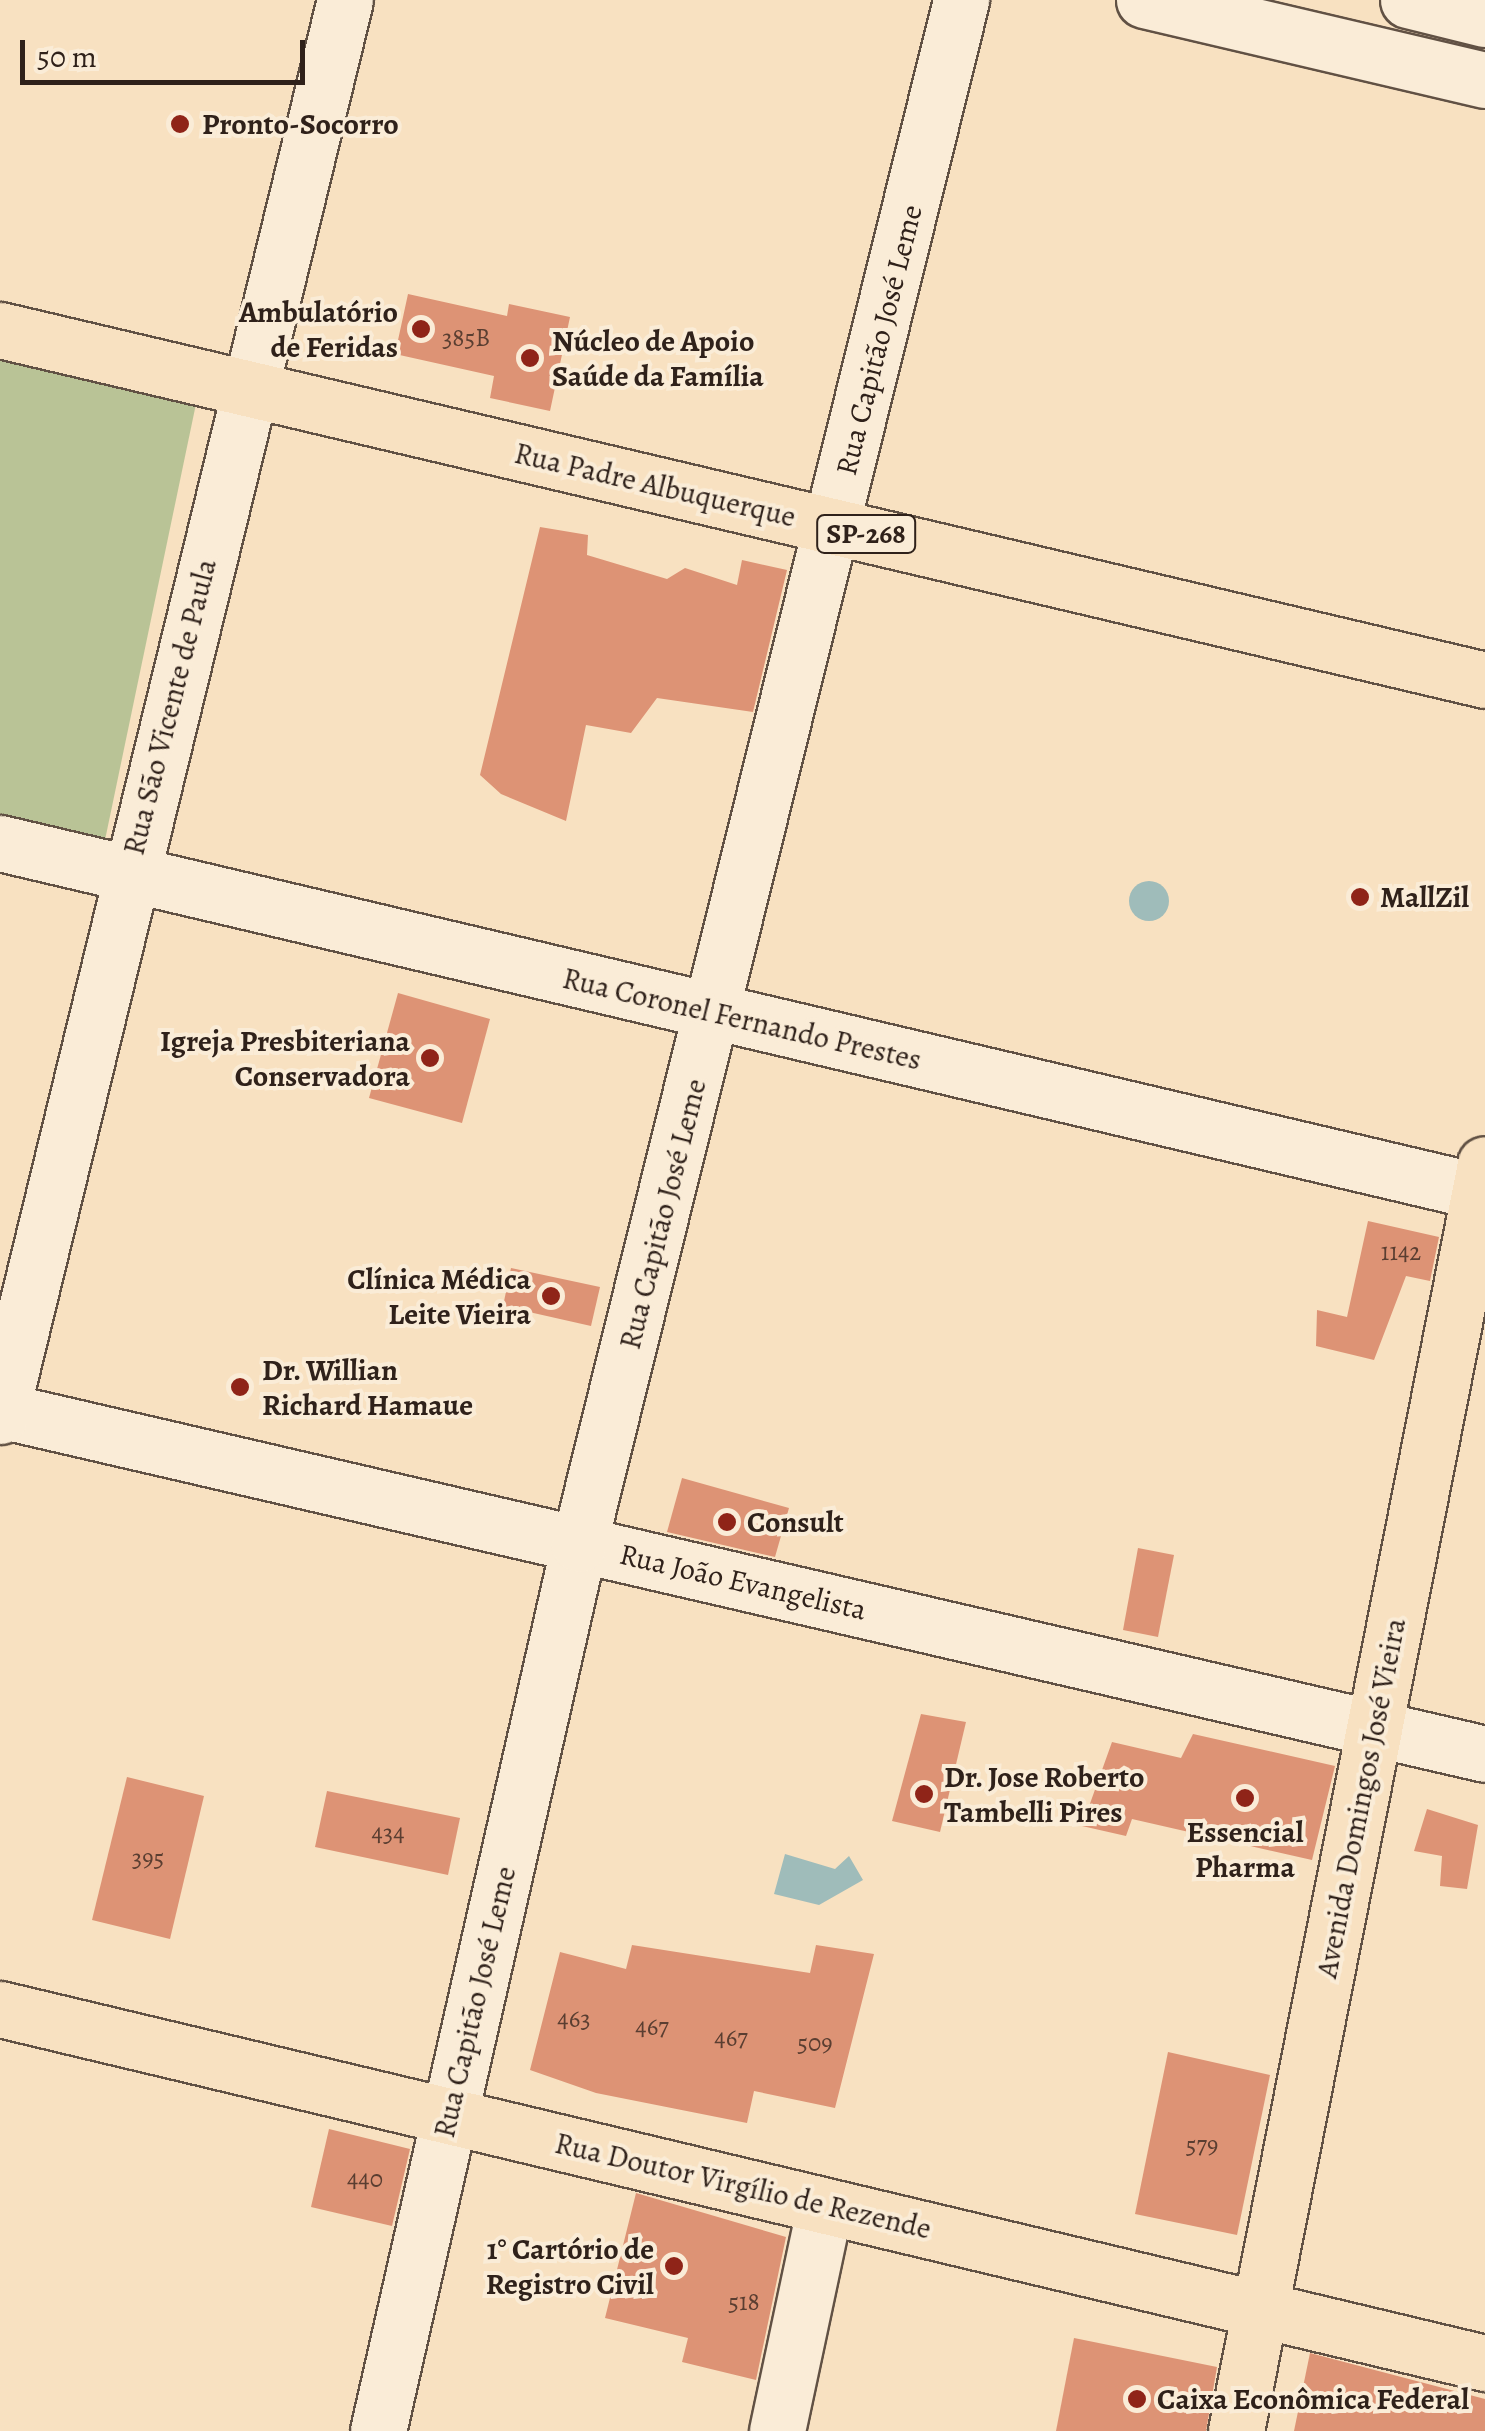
<!DOCTYPE html>
<html>
<head>
<meta charset="utf-8">
<style>
  body { margin:0 }
  #map { position:relative; width:1485px; height:2431px; overflow:hidden; background:#f8e1c1; font-family:Alegreya,serif }
  div>[style] { position:absolute }
  .green>* { inset:0; background:#b9c396 }
  .water>* { inset:0; background:#9fbcba }
  .round { border-radius:50% }
  .building>* { inset:0; background:#dd9375 }
  .roads { filter:drop-shadow(2px 0 #615144) drop-shadow(-2px 0 #615144) drop-shadow(0 2px #615144) drop-shadow(0 -2px #615144) }
  .minor>* { height:55px; margin:-27.5px; padding:0 27.5px; transform-origin:27.5px; border-radius:27.5px; background:#faecd7 }
  .major>* { height:55px; margin:-27.5px; padding:0 27.5px; transform-origin:27.5px; border-radius:27.5px; background:#f8e1c1 }
  .dots>* { width:28px; height:28px; translate:-50% -50%; box-sizing:border-box; border:5px solid #faecd7; border-radius:50% }
  span { translate:-50% -50%; white-space:nowrap; text-align:center; line-height:1.15; -webkit-text-stroke:8px #faecd7; paint-order:stroke }
  .number-label { font-size:25px; color:#5a3e31 }
  .number-label span { -webkit-text-stroke-width:0 }
  .shield-label span { padding:2px 8px; background:#faecd7; border:2px solid; border-radius:8px; -webkit-text-stroke-width:0 }
  .shield-label { font-size:28px; color:#2f211a; font-weight:700 }
  .poi-label { font-size:30px; color:#2f211a; font-weight:700 }
  .left { translate:0 -50%; text-align:left }
  .right { translate:-100% -50%; text-align:right }
  .street-label { font-size:30px; color:#2f211a }
  .scale { position:absolute; left:20px; top:40px; width:285px; height:45px; box-sizing:border-box; border:5px solid #2f211a; border-top:0; padding-left:12px; font-size:30px; line-height:35px; white-space:nowrap; color:#2f211a; -webkit-text-stroke:8px #faecd7; paint-order:stroke }
</style>
</head>
<body>
<div id="map">
  <div class="green">
    <div style="clip-path:polygon(0 354px,197px 399px,100px 864px,0 840px)"></div>
  </div>
  <div class="water">
    <div class="round" style="left:1129px;top:881px;width:40px;height:40px"></div>
    <div style="clip-path:polygon(785px 1854px,835px 1869px,849px 1856px,863px 1880px,819px 1905px,774px 1894px)"></div>
  </div>
  <div class="building">
    <div style="clip-path:polygon(408px 294px,507px 316px,509px 304px,570px 317px,550px 411px,490px 398px,494px 376px,395px 354px)"></div>
    <div style="clip-path:polygon(540px 527px,588px 535px,587px 555px,667px 579px,685px 568px,737px 585px,742px 560px,787px 570px,753px 712px,657px 698px,631px 733px,586px 725px,566px 821px,501px 794px,480px 775px)"></div>
    <div style="clip-path:polygon(398px 993px,490px 1019px,462px 1123px,369px 1098px)"></div>
    <div style="clip-path:polygon(1368px 1221px,1439px 1237px,1430px 1281px,1406px 1276px,1374px 1360px,1316px 1346px,1317px 1310px,1347px 1317px)"></div>
    <div style="clip-path:polygon(511px 1268px,600px 1287px,591px 1326px,503px 1306px)"></div>
    <div style="clip-path:polygon(682px 1478px,789px 1508px,775px 1557px,667px 1532px)"></div>
    <div style="clip-path:polygon(1138px 1548px,1174px 1555px,1158px 1637px,1123px 1630px)"></div>
    <div style="clip-path:polygon(921px 1714px,966px 1722px,940px 1832px,892px 1821px)"></div>
    <div style="clip-path:polygon(1193px 1734px,1335px 1766px,1312px 1860px,1132px 1819px,1126px 1836px,1082px 1826px,1112px 1742px,1181px 1758px)"></div>
    <div style="clip-path:polygon(127px 1777px,204px 1796px,170px 1939px,92px 1920px)"></div>
    <div style="clip-path:polygon(327px 1791px,460px 1818px,448px 1875px,315px 1847px)"></div>
    <div style="clip-path:polygon(1427px 1809px,1478px 1825px,1467px 1889px,1440px 1886px,1442px 1856px,1414px 1851px)"></div>
    <div style="clip-path:polygon(632px 1945px,810px 1973px,816px 1945px,874px 1954px,835px 2108px,754px 2091px,747px 2123px,596px 2093px,530px 2070px,560px 1952px,626px 1969px)"></div>
    <div style="clip-path:polygon(1168px 2052px,1270px 2075px,1237px 2235px,1135px 2214px)"></div>
    <div style="clip-path:polygon(329px 2129px,410px 2149px,392px 2226px,311px 2207px)"></div>
    <div style="clip-path:polygon(636px 2193px,786px 2237px,756px 2380px,682px 2362px,688px 2338px,605px 2318px)"></div>
    <div style="clip-path:polygon(1074px 2338px,1217px 2367px,1206px 2431px,1056px 2431px)"></div>
    <div style="clip-path:polygon(1310px 2353px,1485px 2399px,1485px 2431px,1294px 2431px)"></div>
  </div>
  <div class="roads">
    <div class="minor">
      <div style="left:1144px;top:0;width:350px;rotate:13.2deg"></div>
      <div style="left:1408px;top:0;width:79px;rotate:13.9deg"></div>
      <div style="left:0;top:843px;width:1526px;rotate:13.26deg"></div>
      <div style="left:0;top:1410px;width:1524px;rotate:13.04deg"></div>
      <div style="left:0;top:1416px;width:1457px;rotate:-76.31deg"></div>
      <div style="left:378px;top:2431px;width:909px;rotate:-77.23deg"></div>
      <div style="left:579px;top:1544px;width:1591px;rotate:-76.1deg"></div>
      <div style="left:777px;top:2431px;width:230px;rotate:-78deg"></div>
    </div>
    <div class="major">
      <div style="left:0;top:330px;width:1526px;rotate:13.26deg"></div>
      <div style="left:0;top:2009px;width:1527px;rotate:13.41deg"></div>
      <div style="left:1236px;top:2431px;width:1291px;rotate:-78.88deg"></div>
    </div>
  </div>
  <div class="dots">
    <div style="left:180px;top:124px;background:#8f2418"></div>
    <div style="left:421px;top:329px;background:#8f2418"></div>
    <div style="left:530px;top:358px;background:#8f2418"></div>
    <div style="left:1360px;top:897px;background:#8f2418"></div>
    <div style="left:430px;top:1058px;background:#8f2418"></div>
    <div style="left:551px;top:1296px;background:#8f2418"></div>
    <div style="left:240px;top:1387px;background:#8f2418"></div>
    <div style="left:727px;top:1522px;background:#8f2418"></div>
    <div style="left:924px;top:1794px;background:#8f2418"></div>
    <div style="left:1245px;top:1798px;background:#8f2418"></div>
    <div style="left:674px;top:2266px;background:#8f2418"></div>
    <div style="left:1137px;top:2399px;background:#8f2418"></div>
  </div>
  <div class="number-label">
    <span style="left:466px;top:338px">385B</span>
    <span style="left:1401px;top:1252px">1142</span>
    <span style="left:388px;top:1833px">434</span>
    <span style="left:148px;top:1858px">395</span>
    <span style="left:574px;top:2019px">463</span>
    <span style="left:652px;top:2027px">467</span>
    <span style="left:731px;top:2038px">467</span>
    <span style="left:815px;top:2043px">509</span>
    <span style="left:1202px;top:2145px">579</span>
    <span style="left:365px;top:2179px">440</span>
    <span style="left:744px;top:2302px">518</span>
  </div>
  <div class="shield-label">
    <span style="left:866px;top:534px">SP-268</span>
  </div>
  <div class="poi-label">
    <span class="left" style="left:202px;top:124px">Pronto-Socorro</span>
    <span class="right" style="left:398px;top:329px">Ambulatório<br>de Feridas</span>
    <span class="left" style="left:552px;top:358px">Núcleo de Apoio<br>Saúde da Família</span>
    <span class="left" style="left:1380px;top:897px">MallZil</span>
    <span class="right" style="left:410px;top:1058px">Igreja Presbiteriana<br>Conservadora</span>
    <span class="right" style="left:531px;top:1296px">Clínica Médica<br>Leite Vieira</span>
    <span class="left" style="left:262px;top:1387px">Dr. Willian<br>Richard Hamaue</span>
    <span class="left" style="left:747px;top:1522px">Consult</span>
    <span class="left" style="left:944px;top:1794px">Dr. Jose Roberto<br>Tambelli Pires</span>
    <span style="left:1245px;top:1849px">Essencial<br>Pharma</span>
    <span class="right" style="left:654px;top:2266px">1° Cartório de<br>Registro Civil</span>
    <span class="left" style="left:1157px;top:2399px">Caixa Econômica Federal</span>
  </div>
  <div class="street-label">
    <span style="left:879px;top:340px;rotate:-76deg">Rua Capitão José Leme</span>
    <span style="left:655px;top:485px;rotate:13deg">Rua Padre Albuquerque</span>
    <span style="left:170px;top:707px;rotate:-76deg">Rua São Vicente de Paula</span>
    <span style="left:742px;top:1019px;rotate:13deg">Rua Coronel Fernando Prestes</span>
    <span style="left:663px;top:1214px;rotate:-76deg">Rua Capitão José Leme</span>
    <span style="left:743px;top:1582px;rotate:13deg">Rua João Evangelista</span>
    <span style="left:1361px;top:1798px;rotate:-79deg">Avenida Domingos José Vieira</span>
    <span style="left:475px;top:2002px;rotate:-77deg">Rua Capitão José Leme</span>
    <span style="left:743px;top:2186px;rotate:13deg">Rua Doutor Virgílio de Rezende</span>
  </div>
  <div class="scale">50 m</div>
</div>
</body>
</html>
